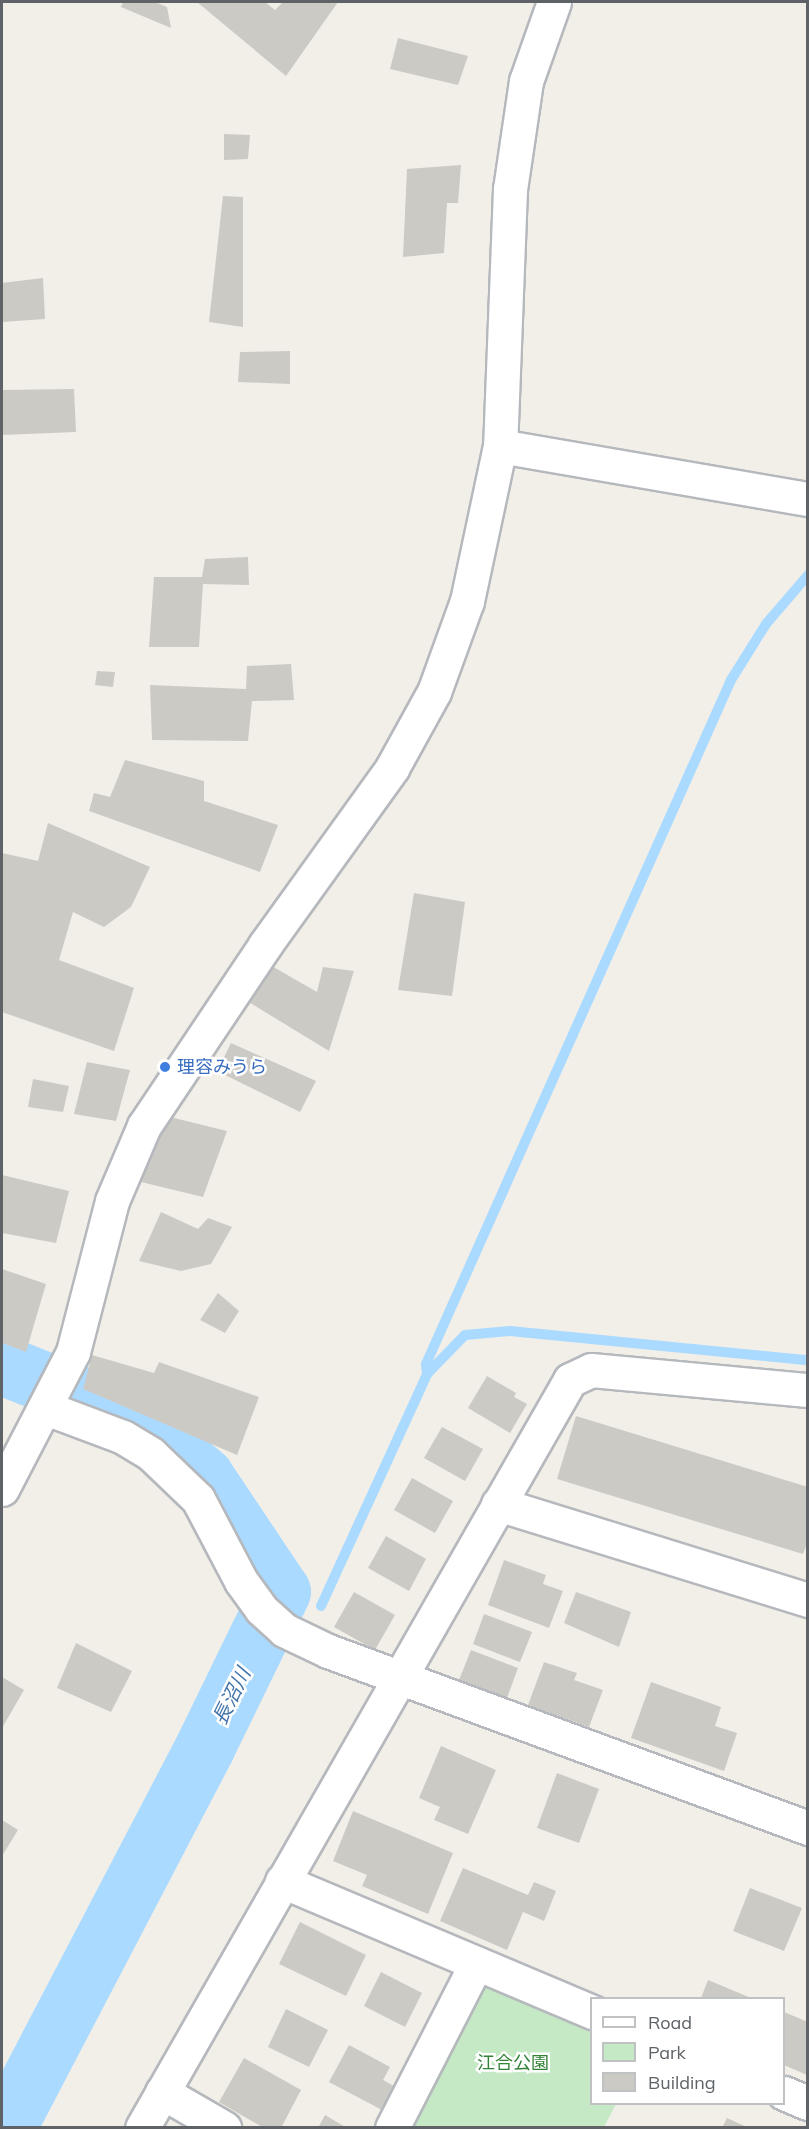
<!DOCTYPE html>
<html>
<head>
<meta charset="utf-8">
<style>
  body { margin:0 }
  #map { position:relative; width:809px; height:2129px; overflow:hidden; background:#f1efe8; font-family:Mulish,"Noto Sans JP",sans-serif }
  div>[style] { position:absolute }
  .green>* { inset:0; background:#c5e8c5 }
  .stream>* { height:10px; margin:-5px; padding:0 5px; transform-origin:5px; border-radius:5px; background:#aadaff }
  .river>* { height:60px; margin:-30px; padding:0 30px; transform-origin:30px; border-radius:30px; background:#aadaff }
  .building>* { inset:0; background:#cccac5 }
  .roads { filter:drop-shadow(2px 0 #b5b8bc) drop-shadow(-2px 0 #b5b8bc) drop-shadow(0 2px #b5b8bc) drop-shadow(0 -2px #b5b8bc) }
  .minor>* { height:33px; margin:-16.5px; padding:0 16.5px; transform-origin:16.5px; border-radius:16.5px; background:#fff }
  .dots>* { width:16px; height:16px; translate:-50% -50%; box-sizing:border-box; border:3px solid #fff; border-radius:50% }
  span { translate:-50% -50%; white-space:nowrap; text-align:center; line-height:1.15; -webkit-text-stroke:5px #fff; paint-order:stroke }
  .shop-label { font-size:18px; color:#366cbe }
  .left { translate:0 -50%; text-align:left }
  .park-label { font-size:18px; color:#348238 }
  .water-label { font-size:20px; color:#4174aa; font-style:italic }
  .frame { position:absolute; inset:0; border:3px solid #5f6368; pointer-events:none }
  .legend { position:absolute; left:590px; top:1997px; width:195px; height:108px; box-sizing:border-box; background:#fff; border:2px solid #bfc1c3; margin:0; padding:8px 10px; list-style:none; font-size:18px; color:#5f6368 }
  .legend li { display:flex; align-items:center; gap:12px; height:30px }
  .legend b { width:30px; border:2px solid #bfc1c3 }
</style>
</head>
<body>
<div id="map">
  <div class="green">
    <div style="clip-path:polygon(482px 1980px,591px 2026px,592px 2104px,616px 2104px,604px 2127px,405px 2128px)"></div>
  </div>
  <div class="stream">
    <div style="left:427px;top:1374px;width:10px;rotate:-96deg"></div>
    <div style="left:426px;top:1364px;width:749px;rotate:-65.97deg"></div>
    <div style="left:731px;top:680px;width:66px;rotate:-58deg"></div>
    <div style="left:766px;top:624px;width:65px;rotate:-49.4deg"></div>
    <div style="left:321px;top:1606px;width:255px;rotate:-65.4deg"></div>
    <div style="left:427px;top:1374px;width:54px;rotate:-45.7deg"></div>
    <div style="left:465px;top:1335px;width:45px;rotate:-5.1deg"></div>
    <div style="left:510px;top:1331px;width:299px;rotate:5.6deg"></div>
  </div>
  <div class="river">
    <div style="left:2px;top:1365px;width:94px;rotate:21.9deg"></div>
    <div style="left:89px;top:1400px;width:75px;rotate:27.9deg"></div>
    <div style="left:155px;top:1435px;width:65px;rotate:40.6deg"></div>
    <div style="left:204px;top:1477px;width:138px;rotate:56.2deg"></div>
    <div style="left:281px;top:1592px;width:174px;rotate:116deg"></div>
    <div style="left:205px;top:1748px;width:429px;rotate:117.6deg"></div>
  </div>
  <div class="building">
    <div style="clip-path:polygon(123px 2px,155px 2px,167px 7px,171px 28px,121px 7px)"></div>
    <div style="clip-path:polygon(197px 2px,265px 2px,275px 10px,283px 2px,338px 2px,286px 76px)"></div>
    <div style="clip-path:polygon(398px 38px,468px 56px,458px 85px,390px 69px)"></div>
    <div style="clip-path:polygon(224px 134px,250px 135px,248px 159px,224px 160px)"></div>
    <div style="clip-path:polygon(461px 165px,458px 203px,447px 203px,444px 253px,403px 257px,407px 169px)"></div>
    <div style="clip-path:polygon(223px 196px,243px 197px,243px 327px,209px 322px)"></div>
    <div style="clip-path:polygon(43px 278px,45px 319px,2px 322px,2px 283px)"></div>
    <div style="clip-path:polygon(290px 351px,290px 384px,238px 382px,240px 352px)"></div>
    <div style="clip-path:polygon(74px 389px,76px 432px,2px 435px,2px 390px)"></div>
    <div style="clip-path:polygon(248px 557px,249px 585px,203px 584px,199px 647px,149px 647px,154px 577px,202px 577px,205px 559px)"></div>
    <div style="clip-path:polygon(291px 664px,294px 700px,252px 701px,248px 741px,152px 740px,150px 685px,246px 689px,247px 666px)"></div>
    <div style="clip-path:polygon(97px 671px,115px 672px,113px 687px,95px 685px)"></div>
    <div style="clip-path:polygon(125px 760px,204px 781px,204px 801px,278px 825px,260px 872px,89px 811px,94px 793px,110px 797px)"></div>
    <div style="clip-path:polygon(48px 823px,150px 867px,131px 907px,104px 927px,73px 912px,59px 960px,134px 988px,114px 1051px,2px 1012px,2px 853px,38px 861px)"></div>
    <div style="clip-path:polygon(414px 893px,465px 902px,452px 996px,398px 990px)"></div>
    <div style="clip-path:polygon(270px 965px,317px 992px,323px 967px,354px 971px,329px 1051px,247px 1001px)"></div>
    <div style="clip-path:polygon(231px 1043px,316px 1081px,300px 1112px,217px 1071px)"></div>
    <div style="clip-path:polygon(87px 1062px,130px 1070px,116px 1121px,74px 1114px)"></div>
    <div style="clip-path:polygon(33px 1079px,69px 1086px,63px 1112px,28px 1107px)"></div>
    <div style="clip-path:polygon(166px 1116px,227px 1131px,203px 1197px,141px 1182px)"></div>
    <div style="clip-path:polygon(2px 1175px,69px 1191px,56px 1243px,2px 1233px)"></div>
    <div style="clip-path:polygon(161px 1212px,198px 1229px,208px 1218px,232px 1227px,211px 1264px,181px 1271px,139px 1261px)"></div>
    <div style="clip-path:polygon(2px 1269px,46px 1284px,26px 1352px,2px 1343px)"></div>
    <div style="clip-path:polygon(218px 1293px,239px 1311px,225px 1333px,200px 1320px)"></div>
    <div style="clip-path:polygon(92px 1355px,154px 1373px,159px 1362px,259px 1397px,237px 1455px,83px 1389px)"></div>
    <div style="clip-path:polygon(487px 1376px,516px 1393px,514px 1397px,527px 1404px,510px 1433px,468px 1408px)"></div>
    <div style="clip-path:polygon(576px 1416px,808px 1487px,808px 1541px,803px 1554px,557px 1479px)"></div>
    <div style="clip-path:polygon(442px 1427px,483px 1449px,465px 1481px,424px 1458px)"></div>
    <div style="clip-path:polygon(412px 1478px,453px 1501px,435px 1533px,394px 1510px)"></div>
    <div style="clip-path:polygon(386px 1536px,426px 1559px,409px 1591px,368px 1568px)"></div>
    <div style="clip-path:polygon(504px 1560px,546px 1575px,543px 1584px,563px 1591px,549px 1628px,488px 1605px)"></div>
    <div style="clip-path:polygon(354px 1592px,395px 1615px,375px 1650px,334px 1627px)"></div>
    <div style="clip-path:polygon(576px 1592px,631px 1612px,619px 1647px,564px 1623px)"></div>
    <div style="clip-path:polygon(484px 1614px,532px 1632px,520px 1662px,473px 1644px)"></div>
    <div style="clip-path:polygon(76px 1643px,132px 1671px,111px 1712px,57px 1688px)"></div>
    <div style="clip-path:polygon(471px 1650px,518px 1668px,507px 1698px,459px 1680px)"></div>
    <div style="clip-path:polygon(544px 1662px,577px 1673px,574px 1680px,603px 1690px,589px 1727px,528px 1705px)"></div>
    <div style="clip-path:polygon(2px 1677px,24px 1690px,2px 1728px)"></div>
    <div style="clip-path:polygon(651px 1682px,721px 1707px,715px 1726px,737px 1733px,724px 1771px,631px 1738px)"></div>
    <div style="clip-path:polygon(441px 1746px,496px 1770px,468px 1834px,434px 1820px,440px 1807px,419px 1798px)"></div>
    <div style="clip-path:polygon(557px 1773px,599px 1789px,579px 1843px,537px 1828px)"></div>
    <div style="clip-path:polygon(353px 1811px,453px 1853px,428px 1914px,362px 1886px,367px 1875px,333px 1861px)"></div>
    <div style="clip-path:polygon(2px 1820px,18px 1830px,2px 1856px)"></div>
    <div style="clip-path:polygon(463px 1868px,528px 1895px,534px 1882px,556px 1891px,544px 1921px,523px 1912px,507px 1950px,440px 1921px)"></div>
    <div style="clip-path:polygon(750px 1888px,802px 1908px,784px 1951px,733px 1931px)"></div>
    <div style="clip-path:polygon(300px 1922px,366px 1955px,346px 1996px,279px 1964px)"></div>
    <div style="clip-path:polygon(381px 1972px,422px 1993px,405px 2027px,364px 2006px)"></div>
    <div style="clip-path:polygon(708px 1980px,751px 1998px,701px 1998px)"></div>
    <div style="clip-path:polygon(286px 2009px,328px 2030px,309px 2067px,268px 2047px)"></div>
    <div style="clip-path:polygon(784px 2012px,808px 2022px,807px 2075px,784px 2065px)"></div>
    <div style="clip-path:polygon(349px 2045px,390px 2067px,383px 2080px,394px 2086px,382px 2110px,329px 2082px)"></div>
    <div style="clip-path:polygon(244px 2058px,301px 2090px,281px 2128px,264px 2128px,219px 2102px)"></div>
    <div style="clip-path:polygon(325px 2115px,347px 2128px,318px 2128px)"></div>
    <div style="clip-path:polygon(727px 2118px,749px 2128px,722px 2128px)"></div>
  </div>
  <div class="roads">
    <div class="minor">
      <div style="left:554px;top:2px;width:84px;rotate:109.5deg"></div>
      <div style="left:526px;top:81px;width:109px;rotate:98.4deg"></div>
      <div style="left:510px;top:189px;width:257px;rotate:92.2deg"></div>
      <div style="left:500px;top:446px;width:313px;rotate:9.8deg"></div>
      <div style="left:46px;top:1408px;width:82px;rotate:20.6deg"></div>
      <div style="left:123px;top:1437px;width:33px;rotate:31deg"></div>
      <div style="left:151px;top:1454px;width:65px;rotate:43.8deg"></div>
      <div style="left:198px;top:1499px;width:93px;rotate:62.3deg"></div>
      <div style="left:241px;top:1581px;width:34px;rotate:54deg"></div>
      <div style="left:261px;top:1609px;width:31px;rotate:42deg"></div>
      <div style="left:284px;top:1630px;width:49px;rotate:25.5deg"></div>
      <div style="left:328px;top:1651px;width:512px;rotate:20.24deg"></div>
      <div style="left:2px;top:1489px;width:154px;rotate:-62.6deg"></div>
      <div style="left:73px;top:1352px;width:156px;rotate:-75.5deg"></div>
      <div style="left:112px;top:1201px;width:82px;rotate:-66.9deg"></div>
      <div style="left:144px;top:1126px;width:218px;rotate:-56.2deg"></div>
      <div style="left:265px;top:945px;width:218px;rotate:-54.3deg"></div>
      <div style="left:392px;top:768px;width:87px;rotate:-61.1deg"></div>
      <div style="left:434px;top:692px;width:97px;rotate:-70.1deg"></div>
      <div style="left:467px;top:601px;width:158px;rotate:-78deg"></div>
      <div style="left:498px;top:1504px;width:325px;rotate:17.2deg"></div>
      <div style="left:282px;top:1881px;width:337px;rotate:22.9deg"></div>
      <div style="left:162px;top:2092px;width:72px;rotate:30.1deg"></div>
      <div style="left:784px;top:2093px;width:26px;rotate:23deg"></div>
      <div style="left:142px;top:2128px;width:862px;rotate:-60.22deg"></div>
      <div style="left:570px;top:1380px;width:23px;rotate:-25deg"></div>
      <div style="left:591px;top:1370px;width:218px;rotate:5.3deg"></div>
      <div style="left:392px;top:2128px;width:184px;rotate:-62.9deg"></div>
    </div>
  </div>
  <div class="dots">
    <div style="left:165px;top:1067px;background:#3f7fe0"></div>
  </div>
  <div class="shop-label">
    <span class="left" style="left:177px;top:1067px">理容みうら</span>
  </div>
  <div class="park-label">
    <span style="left:513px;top:2063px">江合公園</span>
  </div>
  <div class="water-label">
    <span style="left:231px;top:1696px;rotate:-64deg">長沼川</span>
  </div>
  <div class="frame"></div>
  <ul class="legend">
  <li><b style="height:8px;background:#fff"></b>Road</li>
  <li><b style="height:16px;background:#c5e8c5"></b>Park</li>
  <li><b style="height:16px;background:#cccac5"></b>Building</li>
  </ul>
</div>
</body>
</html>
